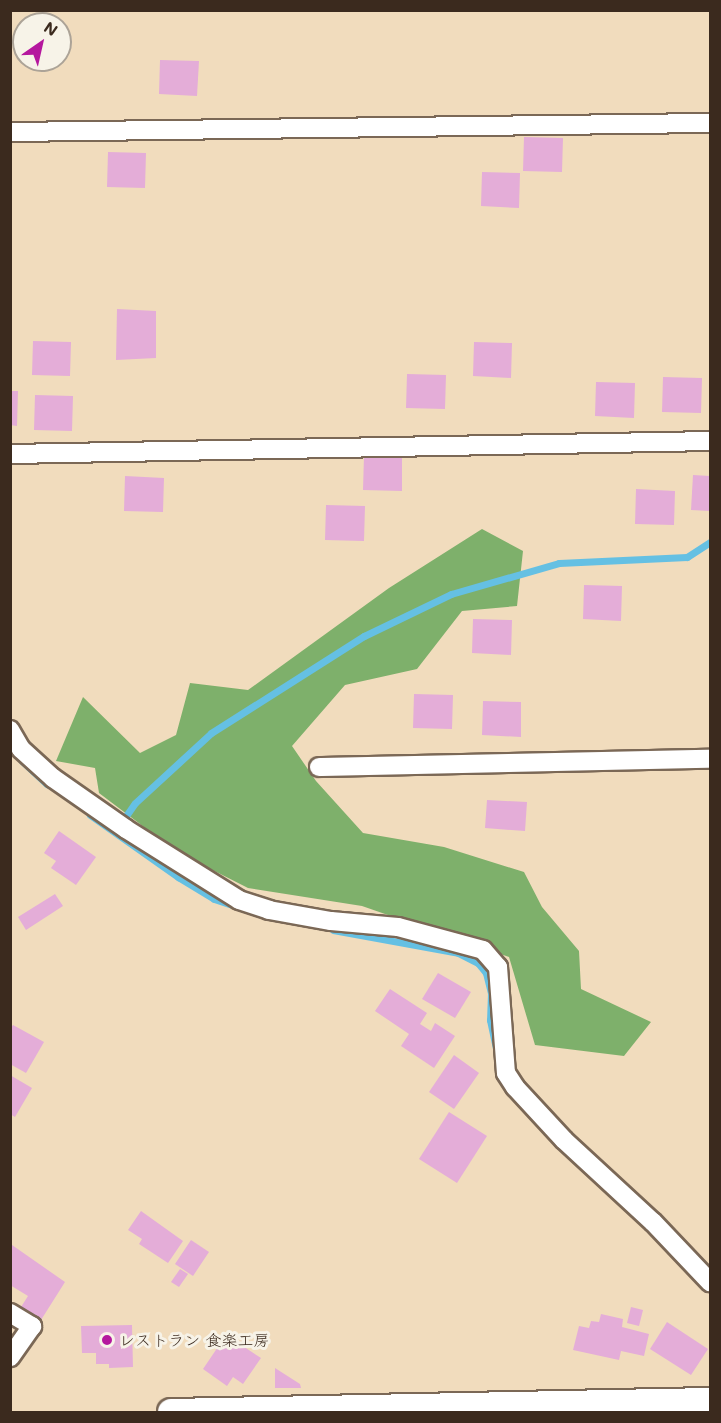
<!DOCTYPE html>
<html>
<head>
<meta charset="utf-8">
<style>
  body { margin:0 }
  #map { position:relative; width:721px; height:1423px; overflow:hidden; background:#f1dcbd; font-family:Mali,"Klee One",sans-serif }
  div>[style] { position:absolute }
  .forest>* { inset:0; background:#7eb06b }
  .stream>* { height:7px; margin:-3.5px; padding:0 3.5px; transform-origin:3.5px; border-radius:3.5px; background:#65c0e3 }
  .building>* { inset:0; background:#e4add8 }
  .roads { filter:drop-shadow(2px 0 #7b6856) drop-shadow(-2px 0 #7b6856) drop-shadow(0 2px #7b6856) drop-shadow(0 -2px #7b6856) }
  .street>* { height:18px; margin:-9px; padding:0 9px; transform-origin:9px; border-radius:9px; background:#fff }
  .secondary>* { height:26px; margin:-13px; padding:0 13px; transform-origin:13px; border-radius:13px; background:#fff }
  .dots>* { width:16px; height:16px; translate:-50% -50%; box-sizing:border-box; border:3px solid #f7f3e8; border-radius:50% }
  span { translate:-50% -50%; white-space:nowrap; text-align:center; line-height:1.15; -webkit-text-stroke:6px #f7f3e8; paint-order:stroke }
  .poi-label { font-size:16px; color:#3b2a1e }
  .left { translate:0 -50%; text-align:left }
  .frame { position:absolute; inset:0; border:12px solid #3b2a1e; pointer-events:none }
  .north { position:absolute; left:12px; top:12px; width:60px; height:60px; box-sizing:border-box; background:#f7f3e8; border:2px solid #aca397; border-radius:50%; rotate:34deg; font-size:16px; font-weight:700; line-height:24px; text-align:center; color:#3b2a1e }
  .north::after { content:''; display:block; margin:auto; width:21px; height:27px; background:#b5179e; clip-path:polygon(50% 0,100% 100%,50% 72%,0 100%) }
</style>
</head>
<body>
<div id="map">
  <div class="forest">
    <div style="clip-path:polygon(482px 529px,523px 551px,517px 606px,462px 611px,417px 669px,345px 685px,292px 746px,316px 781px,363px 833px,444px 847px,524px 872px,542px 907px,579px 951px,581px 989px,651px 1022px,624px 1056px,535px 1045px,509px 957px,362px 906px,248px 888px,177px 852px,99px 793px,95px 768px,56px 761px,83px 697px,140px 753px,176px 735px,190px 683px,248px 690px,389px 588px)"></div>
  </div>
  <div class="stream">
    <div style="left:22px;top:761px;width:34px;rotate:43deg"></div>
    <div style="left:90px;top:815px;width:108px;rotate:35.2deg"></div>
    <div style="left:178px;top:877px;width:42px;rotate:31.4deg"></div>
    <div style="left:214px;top:899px;width:22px;rotate:18deg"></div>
    <div style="left:121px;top:823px;width:24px;rotate:-55deg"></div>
    <div style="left:135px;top:803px;width:103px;rotate:-42.6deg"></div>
    <div style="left:211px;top:733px;width:181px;rotate:-32.4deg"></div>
    <div style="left:364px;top:636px;width:97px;rotate:-25.8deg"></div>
    <div style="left:451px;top:594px;width:112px;rotate:-16deg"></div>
    <div style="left:559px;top:563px;width:128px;rotate:-2.7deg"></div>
    <div style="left:687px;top:557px;width:27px;rotate:-33deg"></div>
    <div style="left:333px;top:930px;width:127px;rotate:10.4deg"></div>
    <div style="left:458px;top:953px;width:22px;rotate:27deg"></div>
    <div style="left:478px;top:963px;width:13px;rotate:51deg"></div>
    <div style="left:486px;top:973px;width:21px;rotate:76deg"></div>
    <div style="left:491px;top:993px;width:27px;rotate:92deg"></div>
    <div style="left:490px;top:1020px;width:34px;rotate:78deg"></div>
  </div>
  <div class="building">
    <div style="clip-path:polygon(160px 60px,199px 61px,197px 96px,159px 94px)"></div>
    <div style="clip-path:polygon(524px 137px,563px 138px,562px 172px,523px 171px)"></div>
    <div style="clip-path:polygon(108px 152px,146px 153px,145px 188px,107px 187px)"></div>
    <div style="clip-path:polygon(482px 172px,520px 173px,519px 208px,481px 206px)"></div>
    <div style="clip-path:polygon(117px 309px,156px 311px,156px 358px,116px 360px)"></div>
    <div style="clip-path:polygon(33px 341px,71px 342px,70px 376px,32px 375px)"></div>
    <div style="clip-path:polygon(474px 342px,512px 343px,511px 378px,473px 376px)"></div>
    <div style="clip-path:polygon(407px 374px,446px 375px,445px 409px,406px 408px)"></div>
    <div style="clip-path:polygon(663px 377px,702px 378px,701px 413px,662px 412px)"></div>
    <div style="clip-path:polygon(596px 382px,635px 383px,634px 418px,595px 416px)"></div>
    <div style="clip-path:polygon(10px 391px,18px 391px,17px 426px,10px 425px)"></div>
    <div style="clip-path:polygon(35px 395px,73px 396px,72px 431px,34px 430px)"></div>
    <div style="clip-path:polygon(364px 456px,402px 457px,402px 491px,363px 490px)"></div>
    <div style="clip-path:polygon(693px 475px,710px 476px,710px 511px,691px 510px)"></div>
    <div style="clip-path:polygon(125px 476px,164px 478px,163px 512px,124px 511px)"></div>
    <div style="clip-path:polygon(636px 489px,675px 491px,674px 525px,635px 524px)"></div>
    <div style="clip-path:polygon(326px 505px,365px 506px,364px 541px,325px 540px)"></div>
    <div style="clip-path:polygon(584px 585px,622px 586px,621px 621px,583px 619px)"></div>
    <div style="clip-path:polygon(473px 619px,512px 620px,511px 655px,472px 653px)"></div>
    <div style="clip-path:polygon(414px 694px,453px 695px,452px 729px,413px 728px)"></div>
    <div style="clip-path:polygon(483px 701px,521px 702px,521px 737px,482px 735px)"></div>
    <div style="clip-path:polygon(487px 800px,527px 802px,525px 831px,485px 828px)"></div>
    <div style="clip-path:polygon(59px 831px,96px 857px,76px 885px,51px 868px,56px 861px,44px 853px)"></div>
    <div style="clip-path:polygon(55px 894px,63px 906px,26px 930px,18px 917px)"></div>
    <div style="clip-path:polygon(438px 973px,471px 992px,455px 1018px,422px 999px)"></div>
    <div style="clip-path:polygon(390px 989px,427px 1013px,420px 1024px,431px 1031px,435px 1023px,455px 1036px,434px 1068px,401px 1046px,409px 1034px,375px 1011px)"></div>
    <div style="clip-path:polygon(13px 1025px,44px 1042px,26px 1073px,10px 1064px,10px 1029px)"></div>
    <div style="clip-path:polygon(454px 1055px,479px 1073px,454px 1109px,429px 1092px)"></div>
    <div style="clip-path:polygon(10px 1075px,32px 1088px,15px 1117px,10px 1114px)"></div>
    <div style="clip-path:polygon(449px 1112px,487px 1136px,457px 1183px,419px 1159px)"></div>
    <div style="clip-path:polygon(141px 1211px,183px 1241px,168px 1263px,139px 1244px,142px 1239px,128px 1230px)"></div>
    <div style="clip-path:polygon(191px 1240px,209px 1252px,193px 1276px,175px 1264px)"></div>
    <div style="clip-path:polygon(12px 1245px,65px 1282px,41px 1320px,21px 1307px,28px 1296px,10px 1285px)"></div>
    <div style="clip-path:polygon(180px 1269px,188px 1274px,179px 1287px,171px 1282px)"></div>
    <div style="clip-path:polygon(631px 1307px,643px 1310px,639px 1326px,627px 1323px)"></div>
    <div style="clip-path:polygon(601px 1314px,623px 1319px,622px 1327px,649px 1334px,644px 1356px,621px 1351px,619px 1360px,573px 1350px,579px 1326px,589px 1328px,591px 1321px,599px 1322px)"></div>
    <div style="clip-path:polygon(667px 1322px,708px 1349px,691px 1375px,650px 1349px)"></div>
    <div style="clip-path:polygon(132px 1325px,133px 1367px,109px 1368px,109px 1364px,96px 1364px,96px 1353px,82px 1353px,81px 1326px)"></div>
    <div style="clip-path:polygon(226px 1335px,261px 1358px,243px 1384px,233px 1377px,227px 1386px,203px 1369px)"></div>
    <div style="clip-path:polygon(275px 1368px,300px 1384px,301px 1388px,275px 1388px)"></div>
  </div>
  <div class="roads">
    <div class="street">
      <div style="left:10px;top:132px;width:700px;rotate:-0.74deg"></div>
      <div style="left:10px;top:454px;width:700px;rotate:-1.06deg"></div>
      <div style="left:10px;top:730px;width:22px;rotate:60deg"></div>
      <div style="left:21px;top:749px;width:43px;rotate:42.2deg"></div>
      <div style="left:53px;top:778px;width:89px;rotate:34.9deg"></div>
      <div style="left:126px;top:829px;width:133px;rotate:32.1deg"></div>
      <div style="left:239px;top:900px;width:32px;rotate:18deg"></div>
      <div style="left:269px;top:910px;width:63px;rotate:10.1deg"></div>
      <div style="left:331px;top:921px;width:67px;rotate:5.1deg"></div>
      <div style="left:398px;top:927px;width:88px;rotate:15.1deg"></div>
      <div style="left:483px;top:950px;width:23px;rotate:49deg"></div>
      <div style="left:498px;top:967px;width:106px;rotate:85.7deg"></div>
      <div style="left:506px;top:1073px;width:17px;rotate:57deg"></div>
      <div style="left:515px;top:1087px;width:72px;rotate:47.2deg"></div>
      <div style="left:564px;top:1140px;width:121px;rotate:42.7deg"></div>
      <div style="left:653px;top:1222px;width:83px;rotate:46.5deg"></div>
      <div style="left:319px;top:767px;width:391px;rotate:-1.2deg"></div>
      <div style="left:10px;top:1313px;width:26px;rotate:31deg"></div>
      <div style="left:32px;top:1326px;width:38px;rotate:125deg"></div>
    </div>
    <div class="secondary">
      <div style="left:171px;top:1412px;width:539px;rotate:-1.17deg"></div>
    </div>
  </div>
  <div class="dots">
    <div style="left:107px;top:1340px;background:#b5179e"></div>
  </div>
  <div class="poi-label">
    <span class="left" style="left:119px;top:1340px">レストラン 食楽工房</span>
  </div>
  <div class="frame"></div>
  <div class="north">N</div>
</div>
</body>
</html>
